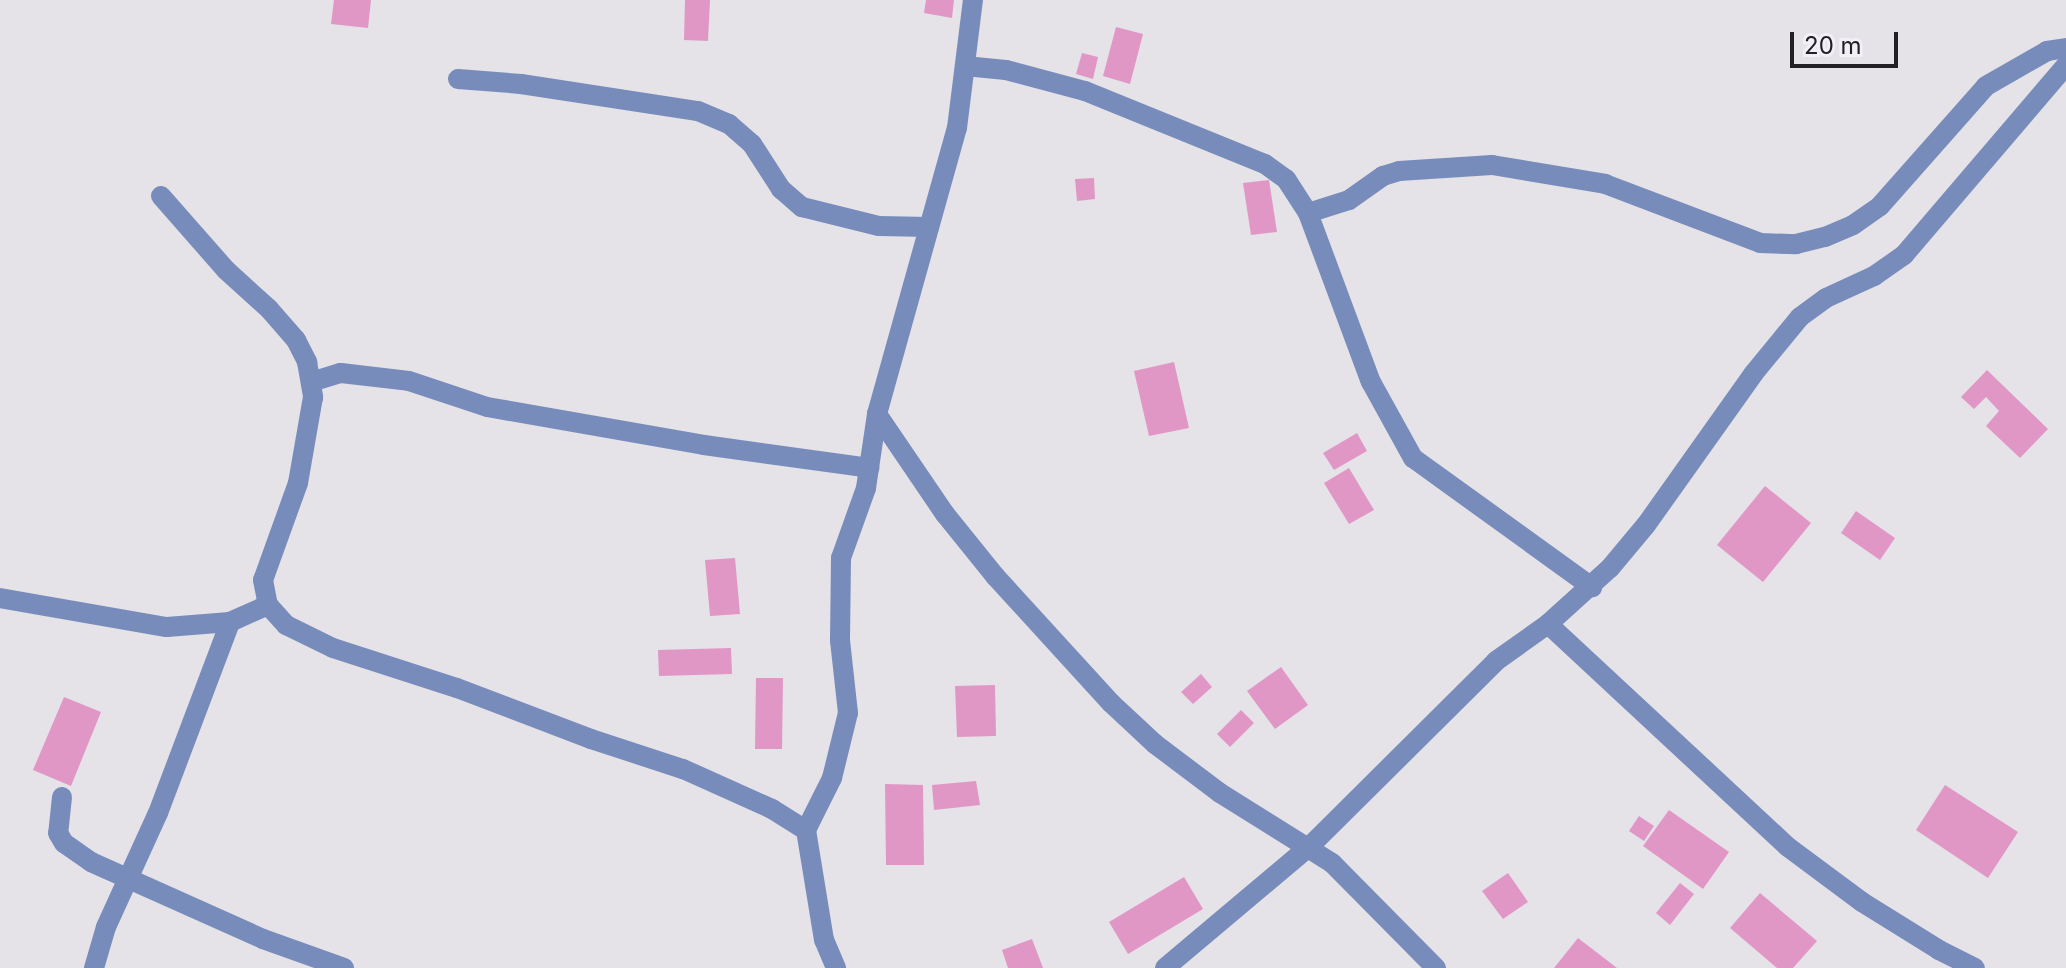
<!DOCTYPE html>
<html>
<head>
<meta charset="utf-8">
<style>
  body { margin:0 }
  #map { position:relative; width:2066px; height:968px; overflow:hidden; background:#e5e2e8; font-family:Inter,sans-serif }
  div>[style] { position:absolute }
  .building>* { inset:0; background:#e197c6 }
  .minor>* { height:20px; margin:-10px; padding:0 10px; transform-origin:10px; border-radius:10px; background:#788cbb }
  span { translate:-50% -50%; white-space:nowrap; text-align:center; line-height:1.15; -webkit-text-stroke:6px #f2f0f6; paint-order:stroke }
  .scale { position:absolute; left:1790px; top:32px; width:108px; height:36px; box-sizing:border-box; border:4px solid #212022; border-top:0; padding-left:10px; font-size:24px; line-height:28px; white-space:nowrap; color:#212022; -webkit-text-stroke:6px #f2f0f6; paint-order:stroke }
</style>
</head>
<body>
<div id="map">
  <div class="building">
    <div style="clip-path:polygon(334px 0,371px 0,368px 28px,331px 24px)"></div>
    <div style="clip-path:polygon(685px 0,710px 0,708px 41px,684px 40px)"></div>
    <div style="clip-path:polygon(926px 0,954px 0,952px 18px,924px 13px)"></div>
    <div style="clip-path:polygon(1116px 27px,1143px 34px,1130px 84px,1103px 76px)"></div>
    <div style="clip-path:polygon(1082px 53px,1098px 57px,1093px 79px,1076px 74px)"></div>
    <div style="clip-path:polygon(1094px 178px,1095px 199px,1077px 201px,1075px 179px)"></div>
    <div style="clip-path:polygon(1269px 180px,1277px 232px,1251px 235px,1243px 183px)"></div>
    <div style="clip-path:polygon(1174px 362px,1189px 428px,1149px 436px,1134px 371px)"></div>
    <div style="clip-path:polygon(1987px 370px,2048px 429px,2020px 458px,1986px 426px,1999px 411px,1986px 397px,1974px 409px,1961px 397px)"></div>
    <div style="clip-path:polygon(1357px 433px,1367px 451px,1334px 470px,1323px 453px)"></div>
    <div style="clip-path:polygon(1349px 468px,1374px 510px,1349px 524px,1324px 483px)"></div>
    <div style="clip-path:polygon(1765px 486px,1811px 523px,1763px 582px,1717px 545px)"></div>
    <div style="clip-path:polygon(1856px 511px,1895px 538px,1880px 560px,1841px 533px)"></div>
    <div style="clip-path:polygon(735px 558px,740px 614px,710px 616px,705px 560px)"></div>
    <div style="clip-path:polygon(731px 648px,732px 674px,659px 676px,658px 650px)"></div>
    <div style="clip-path:polygon(1281px 667px,1308px 705px,1275px 729px,1247px 691px)"></div>
    <div style="clip-path:polygon(1201px 674px,1212px 687px,1193px 704px,1181px 692px)"></div>
    <div style="clip-path:polygon(756px 678px,783px 678px,782px 749px,755px 749px)"></div>
    <div style="clip-path:polygon(995px 685px,996px 736px,957px 737px,955px 686px)"></div>
    <div style="clip-path:polygon(64px 697px,101px 712px,71px 786px,33px 770px)"></div>
    <div style="clip-path:polygon(1241px 710px,1254px 723px,1230px 747px,1217px 734px)"></div>
    <div style="clip-path:polygon(976px 781px,980px 805px,934px 810px,932px 785px)"></div>
    <div style="clip-path:polygon(885px 784px,923px 785px,924px 865px,886px 865px)"></div>
    <div style="clip-path:polygon(1945px 785px,2018px 832px,1988px 878px,1916px 830px)"></div>
    <div style="clip-path:polygon(1669px 810px,1729px 852px,1703px 889px,1643px 846px)"></div>
    <div style="clip-path:polygon(1639px 816px,1654px 826px,1644px 841px,1629px 831px)"></div>
    <div style="clip-path:polygon(1508px 873px,1528px 902px,1503px 919px,1482px 891px)"></div>
    <div style="clip-path:polygon(1184px 877px,1203px 909px,1128px 954px,1109px 922px)"></div>
    <div style="clip-path:polygon(1680px 883px,1694px 894px,1670px 925px,1656px 913px)"></div>
    <div style="clip-path:polygon(1760px 893px,1817px 941px,1793px 968px,1777px 968px,1730px 928px)"></div>
    <div style="clip-path:polygon(1578px 938px,1617px 968px,1554px 968px)"></div>
    <div style="clip-path:polygon(1032px 939px,1043px 968px,1008px 968px,1002px 950px)"></div>
  </div>
  <div class="minor">
    <div style="left:965px;top:66px;width:41px;rotate:5.6deg"></div>
    <div style="left:1006px;top:70px;width:82px;rotate:14.9deg"></div>
    <div style="left:1085px;top:91px;width:194px;rotate:22.1deg"></div>
    <div style="left:1265px;top:164px;width:26px;rotate:36deg"></div>
    <div style="left:1286px;top:179px;width:40px;rotate:57.1deg"></div>
    <div style="left:1308px;top:213px;width:180px;rotate:69.6deg"></div>
    <div style="left:1371px;top:382px;width:87px;rotate:61.1deg"></div>
    <div style="left:1413px;top:458px;width:221px;rotate:35.8deg"></div>
    <div style="left:458px;top:79px;width:63px;rotate:4.5deg"></div>
    <div style="left:521px;top:84px;width:179px;rotate:8.7deg"></div>
    <div style="left:698px;top:111px;width:34px;rotate:23deg"></div>
    <div style="left:729px;top:124px;width:30px;rotate:41deg"></div>
    <div style="left:752px;top:144px;width:54px;rotate:57.2deg"></div>
    <div style="left:781px;top:189px;width:28px;rotate:41deg"></div>
    <div style="left:802px;top:207px;width:79px;rotate:13.9deg"></div>
    <div style="left:879px;top:226px;width:50px;rotate:1.1deg"></div>
    <div style="left:161px;top:196px;width:98px;rotate:48.7deg"></div>
    <div style="left:226px;top:270px;width:58px;rotate:42.2deg"></div>
    <div style="left:269px;top:309px;width:41px;rotate:48.9deg"></div>
    <div style="left:296px;top:340px;width:25px;rotate:63deg"></div>
    <div style="left:307px;top:362px;width:36px;rotate:80deg"></div>
    <div style="left:313px;top:397px;width:87px;rotate:99.9deg"></div>
    <div style="left:298px;top:483px;width:103px;rotate:109.8deg"></div>
    <div style="left:263px;top:580px;width:25px;rotate:79deg"></div>
    <div style="left:268px;top:605px;width:27px;rotate:48deg"></div>
    <div style="left:286px;top:625px;width:52px;rotate:26.1deg"></div>
    <div style="left:333px;top:648px;width:130px;rotate:17.9deg"></div>
    <div style="left:457px;top:688px;width:143px;rotate:20.8deg"></div>
    <div style="left:591px;top:739px;width:97px;rotate:18.1deg"></div>
    <div style="left:683px;top:769px;width:98px;rotate:24.2deg"></div>
    <div style="left:772px;top:809px;width:40px;rotate:32deg"></div>
    <div style="left:1308px;top:213px;width:43px;rotate:-17.6deg"></div>
    <div style="left:1349px;top:200px;width:42px;rotate:-35.2deg"></div>
    <div style="left:1383px;top:176px;width:17px;rotate:-17deg"></div>
    <div style="left:1399px;top:171px;width:93px;rotate:-3.7deg"></div>
    <div style="left:1492px;top:165px;width:115px;rotate:9.5deg"></div>
    <div style="left:1605px;top:184px;width:166px;rotate:20.8deg"></div>
    <div style="left:1760px;top:243px;width:36px;rotate:2deg"></div>
    <div style="left:1796px;top:244px;width:30px;rotate:-14deg"></div>
    <div style="left:1825px;top:237px;width:30px;rotate:-23deg"></div>
    <div style="left:1853px;top:225px;width:33px;rotate:-35deg"></div>
    <div style="left:1880px;top:206px;width:160px;rotate:-48.5deg"></div>
    <div style="left:1986px;top:86px;width:70px;rotate:-29.8deg"></div>
    <div style="left:2047px;top:51px;width:19px;rotate:-9deg"></div>
    <div style="left:311px;top:382px;width:31px;rotate:-17deg"></div>
    <div style="left:341px;top:373px;width:68px;rotate:6.7deg"></div>
    <div style="left:409px;top:381px;width:82px;rotate:18.4deg"></div>
    <div style="left:487px;top:407px;width:220px;rotate:9.9deg"></div>
    <div style="left:704px;top:445px;width:167px;rotate:7.9deg"></div>
    <div style="left:877px;top:414px;width:121px;rotate:55.8deg"></div>
    <div style="left:945px;top:514px;width:80px;rotate:51.1deg"></div>
    <div style="left:995px;top:576px;width:172px;rotate:47.6deg"></div>
    <div style="left:1111px;top:703px;width:60px;rotate:43deg"></div>
    <div style="left:1155px;top:744px;width:81px;rotate:37deg"></div>
    <div style="left:1220px;top:793px;width:132px;rotate:32deg"></div>
    <div style="left:1332px;top:863px;width:148px;rotate:45.3deg"></div>
    <div style="left:0;top:598px;width:169px;rotate:9.9deg"></div>
    <div style="left:167px;top:627px;width:63px;rotate:-4.5deg"></div>
    <div style="left:230px;top:622px;width:42px;rotate:-24.1deg"></div>
    <div style="left:1548px;top:624px;width:328px;rotate:42.9deg"></div>
    <div style="left:1788px;top:847px;width:92px;rotate:36.6deg"></div>
    <div style="left:1862px;top:902px;width:91px;rotate:31.9deg"></div>
    <div style="left:1939px;top:950px;width:40px;rotate:26.6deg"></div>
    <div style="left:62px;top:797px;width:36px;rotate:96deg"></div>
    <div style="left:58px;top:833px;width:12px;rotate:59deg"></div>
    <div style="left:64px;top:843px;width:33px;rotate:35deg"></div>
    <div style="left:91px;top:862px;width:188px;rotate:24.1deg"></div>
    <div style="left:263px;top:939px;width:86px;rotate:19.7deg"></div>
    <div style="left:94px;top:968px;width:43px;rotate:-73.7deg"></div>
    <div style="left:106px;top:927px;width:125px;rotate:-65.5deg"></div>
    <div style="left:158px;top:813px;width:204px;rotate:-69.3deg"></div>
    <div style="left:836px;top:968px;width:30px;rotate:-113deg"></div>
    <div style="left:824px;top:940px;width:111px;rotate:-99.3deg"></div>
    <div style="left:806px;top:830px;width:58px;rotate:-63.4deg"></div>
    <div style="left:832px;top:778px;width:67px;rotate:-76.2deg"></div>
    <div style="left:848px;top:713px;width:73px;rotate:-96.3deg"></div>
    <div style="left:840px;top:640px;width:82px;rotate:-89.3deg"></div>
    <div style="left:841px;top:558px;width:74px;rotate:-70.3deg"></div>
    <div style="left:866px;top:488px;width:75px;rotate:-81.5deg"></div>
    <div style="left:877px;top:414px;width:297px;rotate:-74.4deg"></div>
    <div style="left:957px;top:128px;width:129px;rotate:-82.9deg"></div>
    <div style="left:1165px;top:968px;width:189px;rotate:-40.1deg"></div>
    <div style="left:1310px;top:846px;width:262px;rotate:-44.8deg"></div>
    <div style="left:1496px;top:661px;width:64px;rotate:-35.4deg"></div>
    <div style="left:1548px;top:624px;width:84px;rotate:-42.1deg"></div>
    <div style="left:1610px;top:568px;width:56px;rotate:-50.1deg"></div>
    <div style="left:1646px;top:525px;width:186px;rotate:-54.6deg"></div>
    <div style="left:1754px;top:373px;width:72px;rotate:-50.6deg"></div>
    <div style="left:1800px;top:317px;width:32px;rotate:-36deg"></div>
    <div style="left:1826px;top:298px;width:53px;rotate:-24.6deg"></div>
    <div style="left:1874px;top:276px;width:37px;rotate:-35deg"></div>
    <div style="left:1904px;top:255px;width:250px;rotate:-49.5deg"></div>
  </div>
  <div class="scale">20 m</div>
</div>
</body>
</html>
